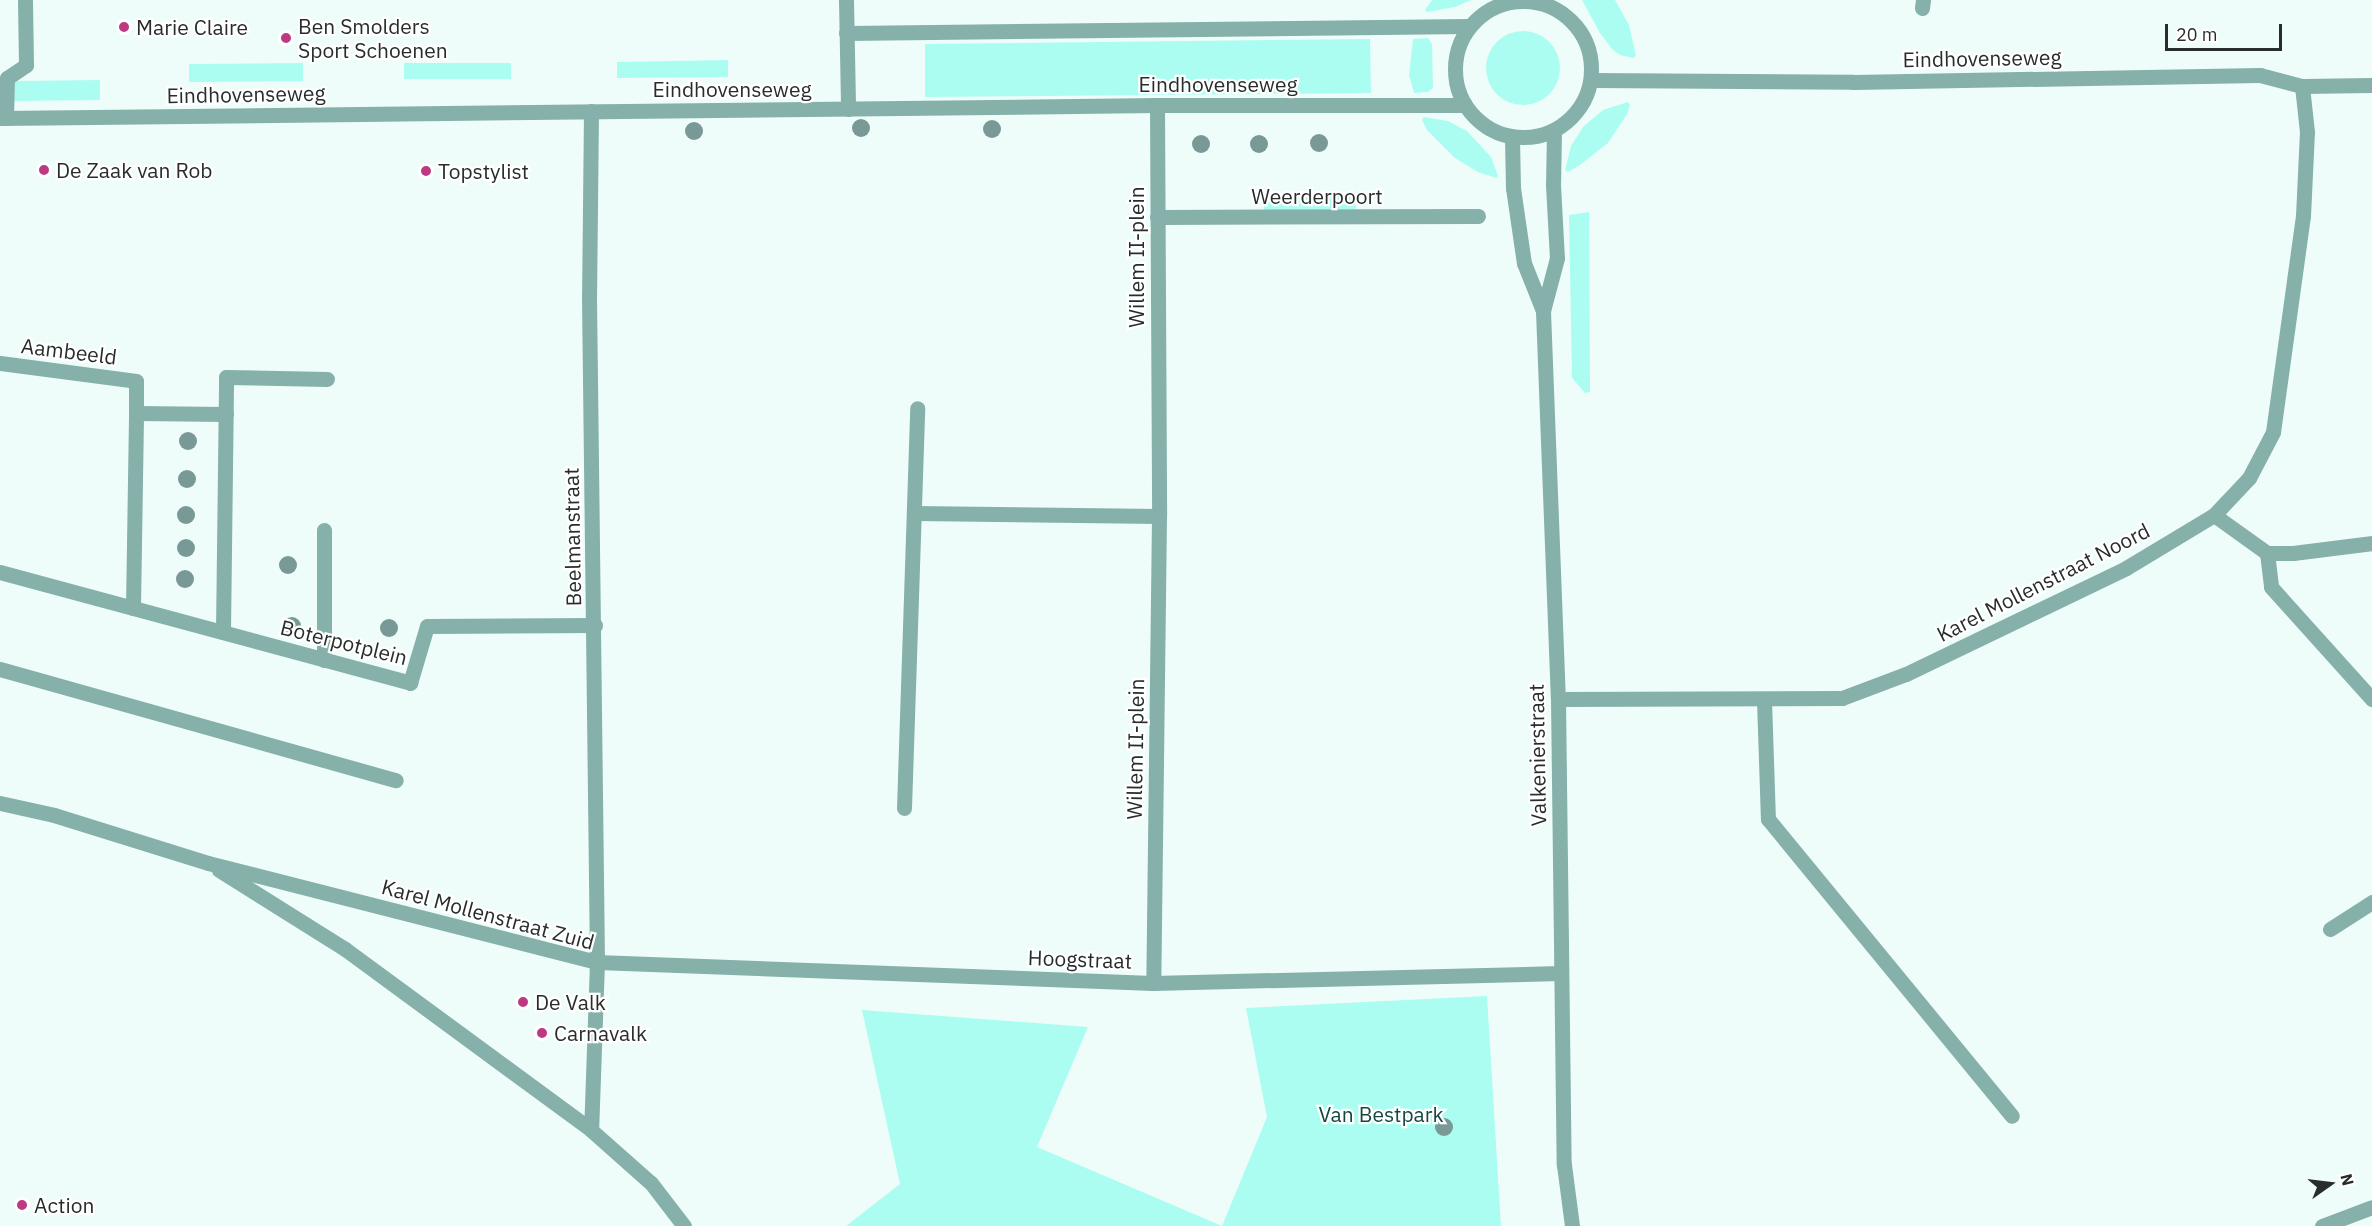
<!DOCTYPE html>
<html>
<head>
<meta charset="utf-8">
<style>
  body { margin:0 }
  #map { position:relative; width:2372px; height:1226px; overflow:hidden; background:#effdfa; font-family:"IBM Plex Sans",sans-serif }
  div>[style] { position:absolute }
  .green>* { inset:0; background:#acfdf1 }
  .round { border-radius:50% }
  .service>* { height:15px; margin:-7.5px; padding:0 7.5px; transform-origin:7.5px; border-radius:7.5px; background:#86b0aa }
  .pedestrian>* { height:15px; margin:-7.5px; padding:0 7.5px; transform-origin:7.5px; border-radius:7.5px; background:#86b0aa }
  .minor>* { height:15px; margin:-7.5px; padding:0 7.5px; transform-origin:7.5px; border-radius:7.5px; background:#86b0aa }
  .tertiary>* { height:15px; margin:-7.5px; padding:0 7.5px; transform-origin:7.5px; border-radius:7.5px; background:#86b0aa }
  .tertiary>.ring { margin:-7.5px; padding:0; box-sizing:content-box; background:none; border:15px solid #86b0aa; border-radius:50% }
  .trees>* { width:18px; height:18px; margin:-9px; border-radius:50%; background:#789995 }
  .dots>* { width:16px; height:16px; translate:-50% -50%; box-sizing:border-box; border:3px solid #fff; border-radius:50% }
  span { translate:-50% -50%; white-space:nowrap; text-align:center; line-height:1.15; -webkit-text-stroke:4.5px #fff; paint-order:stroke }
  .poi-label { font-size:21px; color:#282d2c }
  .left { translate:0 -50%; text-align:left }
  .street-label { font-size:21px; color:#282d2c }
  .park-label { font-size:21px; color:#164842 }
  .north { position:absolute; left:2300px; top:1154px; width:60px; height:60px; -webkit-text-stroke:4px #fff; paint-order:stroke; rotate:76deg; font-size:16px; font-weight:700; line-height:24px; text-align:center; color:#282d2c }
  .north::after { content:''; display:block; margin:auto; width:21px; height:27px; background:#282d2c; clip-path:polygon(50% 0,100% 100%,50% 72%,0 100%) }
  .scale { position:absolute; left:2165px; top:24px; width:117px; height:27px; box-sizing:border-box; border:3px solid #282d2c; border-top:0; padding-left:8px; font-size:18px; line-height:21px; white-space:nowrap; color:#282d2c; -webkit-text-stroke:4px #fff; paint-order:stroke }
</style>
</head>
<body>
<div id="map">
  <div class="green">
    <div style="clip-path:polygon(1432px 0,1471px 0,1455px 7px,1427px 12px,1425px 10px)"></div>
    <div style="clip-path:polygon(1582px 0,1615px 0,1629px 25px,1636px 56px,1633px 58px,1620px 55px,1612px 49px,1600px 33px)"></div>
    <div class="round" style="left:1486px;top:31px;width:74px;height:74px"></div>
    <div style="clip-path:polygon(1428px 38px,1432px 44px,1433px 88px,1428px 92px,1414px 93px,1409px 75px,1413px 39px)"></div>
    <div style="clip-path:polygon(1370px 39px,1371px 93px,925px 97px,925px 44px)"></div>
    <div style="clip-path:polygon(728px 60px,728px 77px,617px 78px,617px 62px)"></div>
    <div style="clip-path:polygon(303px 63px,303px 81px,189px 82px,189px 64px)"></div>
    <div style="clip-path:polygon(404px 63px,511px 63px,511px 79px,404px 79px)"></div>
    <div style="clip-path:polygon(100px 80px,100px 100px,14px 101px,14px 81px)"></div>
    <div style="clip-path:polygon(1628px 102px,1630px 105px,1627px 114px,1608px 143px,1580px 165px,1568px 172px,1565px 170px,1571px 146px,1583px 127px,1603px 110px)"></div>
    <div style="clip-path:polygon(1424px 117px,1448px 121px,1467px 131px,1491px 157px,1498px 176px,1496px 178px,1478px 172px,1455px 158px,1427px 130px,1422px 120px)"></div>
    <div style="clip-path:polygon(1355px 193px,1356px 209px,1264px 210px,1264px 194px)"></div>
    <div style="clip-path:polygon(1589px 212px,1590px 392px,1585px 393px,1572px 378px,1569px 215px)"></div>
    <div style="clip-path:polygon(1487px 996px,1501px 1226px,846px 1226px,900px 1184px,862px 1010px,1088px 1027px,1037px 1147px,1222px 1226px,1267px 1117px,1246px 1008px)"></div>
  </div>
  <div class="service">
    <div style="left:133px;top:608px;width:195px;rotate:-89.1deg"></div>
    <div style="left:0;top:669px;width:411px;rotate:15.7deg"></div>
    <div style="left:1764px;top:700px;width:119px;rotate:88.1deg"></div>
    <div style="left:1768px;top:819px;width:384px;rotate:50.6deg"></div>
    <div style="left:2330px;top:929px;width:50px;rotate:-32.7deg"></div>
  </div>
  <div class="pedestrian">
    <div style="left:1157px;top:105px;width:411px;rotate:89.7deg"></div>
    <div style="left:6px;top:118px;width:40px;rotate:-88.6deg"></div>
    <div style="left:7px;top:78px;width:23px;rotate:-34deg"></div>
    <div style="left:26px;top:65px;width:65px;rotate:-90.9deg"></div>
    <div style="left:1157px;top:217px;width:321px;rotate:-0.2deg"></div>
  </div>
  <div class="minor">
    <div style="left:846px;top:0;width:109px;rotate:88.9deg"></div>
    <div style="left:1922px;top:8px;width:8px;rotate:-83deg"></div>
    <div style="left:846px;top:33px;width:623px;rotate:-0.64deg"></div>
    <div style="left:1591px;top:80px;width:262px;rotate:0.4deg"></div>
    <div style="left:1853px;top:82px;width:407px;rotate:-1deg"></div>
    <div style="left:2260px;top:75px;width:43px;rotate:14.7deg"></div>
    <div style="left:2302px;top:86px;width:70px;rotate:-0.8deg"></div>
    <div style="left:591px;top:111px;width:186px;rotate:90.6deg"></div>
    <div style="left:589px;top:297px;width:665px;rotate:89.31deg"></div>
    <div style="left:597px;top:962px;width:168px;rotate:92deg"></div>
    <div style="left:0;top:118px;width:1157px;rotate:-0.64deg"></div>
    <div style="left:1157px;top:105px;width:308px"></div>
    <div style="left:0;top:363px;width:137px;rotate:7.5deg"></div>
    <div style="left:136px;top:381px;width:32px;rotate:90deg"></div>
    <div style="left:136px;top:413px;width:90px;rotate:0.6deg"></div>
    <div style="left:914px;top:513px;width:245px;rotate:0.7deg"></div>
    <div style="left:1159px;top:516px;width:467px;rotate:90.7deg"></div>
    <div style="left:2214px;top:515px;width:65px;rotate:35.6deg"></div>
    <div style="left:2267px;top:553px;width:26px"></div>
    <div style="left:2293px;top:553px;width:80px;rotate:-7.2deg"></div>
    <div style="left:324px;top:530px;width:130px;rotate:90deg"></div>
    <div style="left:2267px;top:553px;width:34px;rotate:83deg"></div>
    <div style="left:2271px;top:587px;width:151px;rotate:48deg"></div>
    <div style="left:0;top:572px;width:425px;rotate:15.1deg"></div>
    <div style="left:410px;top:683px;width:59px;rotate:-73.4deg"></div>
    <div style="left:427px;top:626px;width:168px;rotate:-0.3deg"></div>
    <div style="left:223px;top:632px;width:255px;rotate:-89.3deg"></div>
    <div style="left:226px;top:377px;width:101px;rotate:1.1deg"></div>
    <div style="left:1558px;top:699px;width:284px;rotate:-0.2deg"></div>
    <div style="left:1842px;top:698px;width:68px;rotate:-20.6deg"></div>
    <div style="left:1906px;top:674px;width:244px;rotate:-25.7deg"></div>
    <div style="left:2126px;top:568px;width:103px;rotate:-31.1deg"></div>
    <div style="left:2214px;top:515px;width:51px;rotate:-46.6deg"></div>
    <div style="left:2249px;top:478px;width:52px;rotate:-62.4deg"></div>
    <div style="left:2273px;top:432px;width:218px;rotate:-82.1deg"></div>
    <div style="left:2303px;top:216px;width:84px;rotate:-87.3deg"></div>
    <div style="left:2307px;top:132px;width:46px;rotate:-96.2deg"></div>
    <div style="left:0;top:803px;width:55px;rotate:12.5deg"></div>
    <div style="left:54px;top:815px;width:161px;rotate:17.3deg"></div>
    <div style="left:208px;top:863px;width:401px;rotate:14.3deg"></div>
    <div style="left:597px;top:962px;width:556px;rotate:2.16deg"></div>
    <div style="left:1153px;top:983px;width:408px;rotate:-1.4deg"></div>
    <div style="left:904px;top:808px;width:400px;rotate:-88.1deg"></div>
    <div style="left:219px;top:870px;width:149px;rotate:32.1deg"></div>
    <div style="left:345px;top:949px;width:305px;rotate:36.3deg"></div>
    <div style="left:591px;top:1130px;width:80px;rotate:41.5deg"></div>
    <div style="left:651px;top:1183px;width:54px;rotate:52.5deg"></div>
    <div style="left:2322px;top:1226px;width:53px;rotate:-20.8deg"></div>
  </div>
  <div class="tertiary">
    <div class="ring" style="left:1455px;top:1px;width:121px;height:121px"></div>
    <div style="left:1554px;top:130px;width:55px;rotate:91deg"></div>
    <div style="left:1553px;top:185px;width:73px;rotate:86.9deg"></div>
    <div style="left:1557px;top:258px;width:55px;rotate:104.8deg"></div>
    <div style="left:1543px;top:311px;width:388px;rotate:87.8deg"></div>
    <div style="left:1558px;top:699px;width:466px;rotate:89.3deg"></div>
    <div style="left:1564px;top:1165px;width:62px;rotate:82.5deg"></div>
    <div style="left:1512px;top:137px;width:51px;rotate:88.9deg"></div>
    <div style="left:1513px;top:188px;width:76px;rotate:81.7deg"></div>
    <div style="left:1524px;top:263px;width:52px;rotate:68.4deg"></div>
  </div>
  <div class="trees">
    <div style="left:861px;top:128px"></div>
    <div style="left:992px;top:129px"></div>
    <div style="left:694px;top:131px"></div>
    <div style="left:1319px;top:143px"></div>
    <div style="left:1201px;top:144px"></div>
    <div style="left:1259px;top:144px"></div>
    <div style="left:188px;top:441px"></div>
    <div style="left:187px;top:479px"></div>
    <div style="left:186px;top:515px"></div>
    <div style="left:186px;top:548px"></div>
    <div style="left:288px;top:565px"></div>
    <div style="left:185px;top:579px"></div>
    <div style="left:292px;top:626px"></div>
    <div style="left:389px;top:628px"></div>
    <div style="left:1444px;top:1127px"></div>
  </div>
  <div class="dots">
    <div style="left:124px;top:27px;background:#bd3a82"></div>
    <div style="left:286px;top:38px;background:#bd3a82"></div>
    <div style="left:44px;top:170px;background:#bd3a82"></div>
    <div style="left:426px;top:171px;background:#bd3a82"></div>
    <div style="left:523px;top:1002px;background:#bd3a82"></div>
    <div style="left:542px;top:1033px;background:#bd3a82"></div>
    <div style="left:22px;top:1205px;background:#bd3a82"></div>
  </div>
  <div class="poi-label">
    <span class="left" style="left:298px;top:38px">Ben Smolders<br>Sport Schoenen</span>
    <span class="left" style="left:136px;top:27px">Marie Claire</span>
    <span class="left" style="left:56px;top:170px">De Zaak van Rob</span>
    <span class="left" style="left:438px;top:171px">Topstylist</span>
    <span class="left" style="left:535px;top:1002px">De Valk</span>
    <span class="left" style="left:554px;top:1033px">Carnavalk</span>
    <span class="left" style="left:34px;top:1205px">Action</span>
  </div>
  <div class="street-label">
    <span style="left:1982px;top:58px;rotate:-1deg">Eindhovenseweg</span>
    <span style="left:1218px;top:84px">Eindhovenseweg</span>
    <span style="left:732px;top:89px">Eindhovenseweg</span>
    <span style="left:246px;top:94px;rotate:-1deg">Eindhovenseweg</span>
    <span style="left:1317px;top:196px">Weerderpoort</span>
    <span style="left:1136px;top:257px;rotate:-90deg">Willem II-plein</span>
    <span style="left:69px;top:351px;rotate:7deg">Aambeeld</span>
    <span style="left:572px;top:537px;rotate:-91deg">Beelmanstraat</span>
    <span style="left:2043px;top:582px;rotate:-27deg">Karel Mollenstraat Noord</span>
    <span style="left:344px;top:642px;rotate:14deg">Boterpotplein</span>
    <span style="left:1135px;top:749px;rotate:-89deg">Willem II-plein</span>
    <span style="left:1537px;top:755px;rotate:-91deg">Valkenierstraat</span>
    <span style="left:488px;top:914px;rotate:15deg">Karel Mollenstraat Zuid</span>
    <span style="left:1080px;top:959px;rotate:2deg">Hoogstraat</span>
  </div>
  <div class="park-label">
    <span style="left:1381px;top:1114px">Van Bestpark</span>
  </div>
  <div class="north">N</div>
  <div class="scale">20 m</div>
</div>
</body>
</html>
